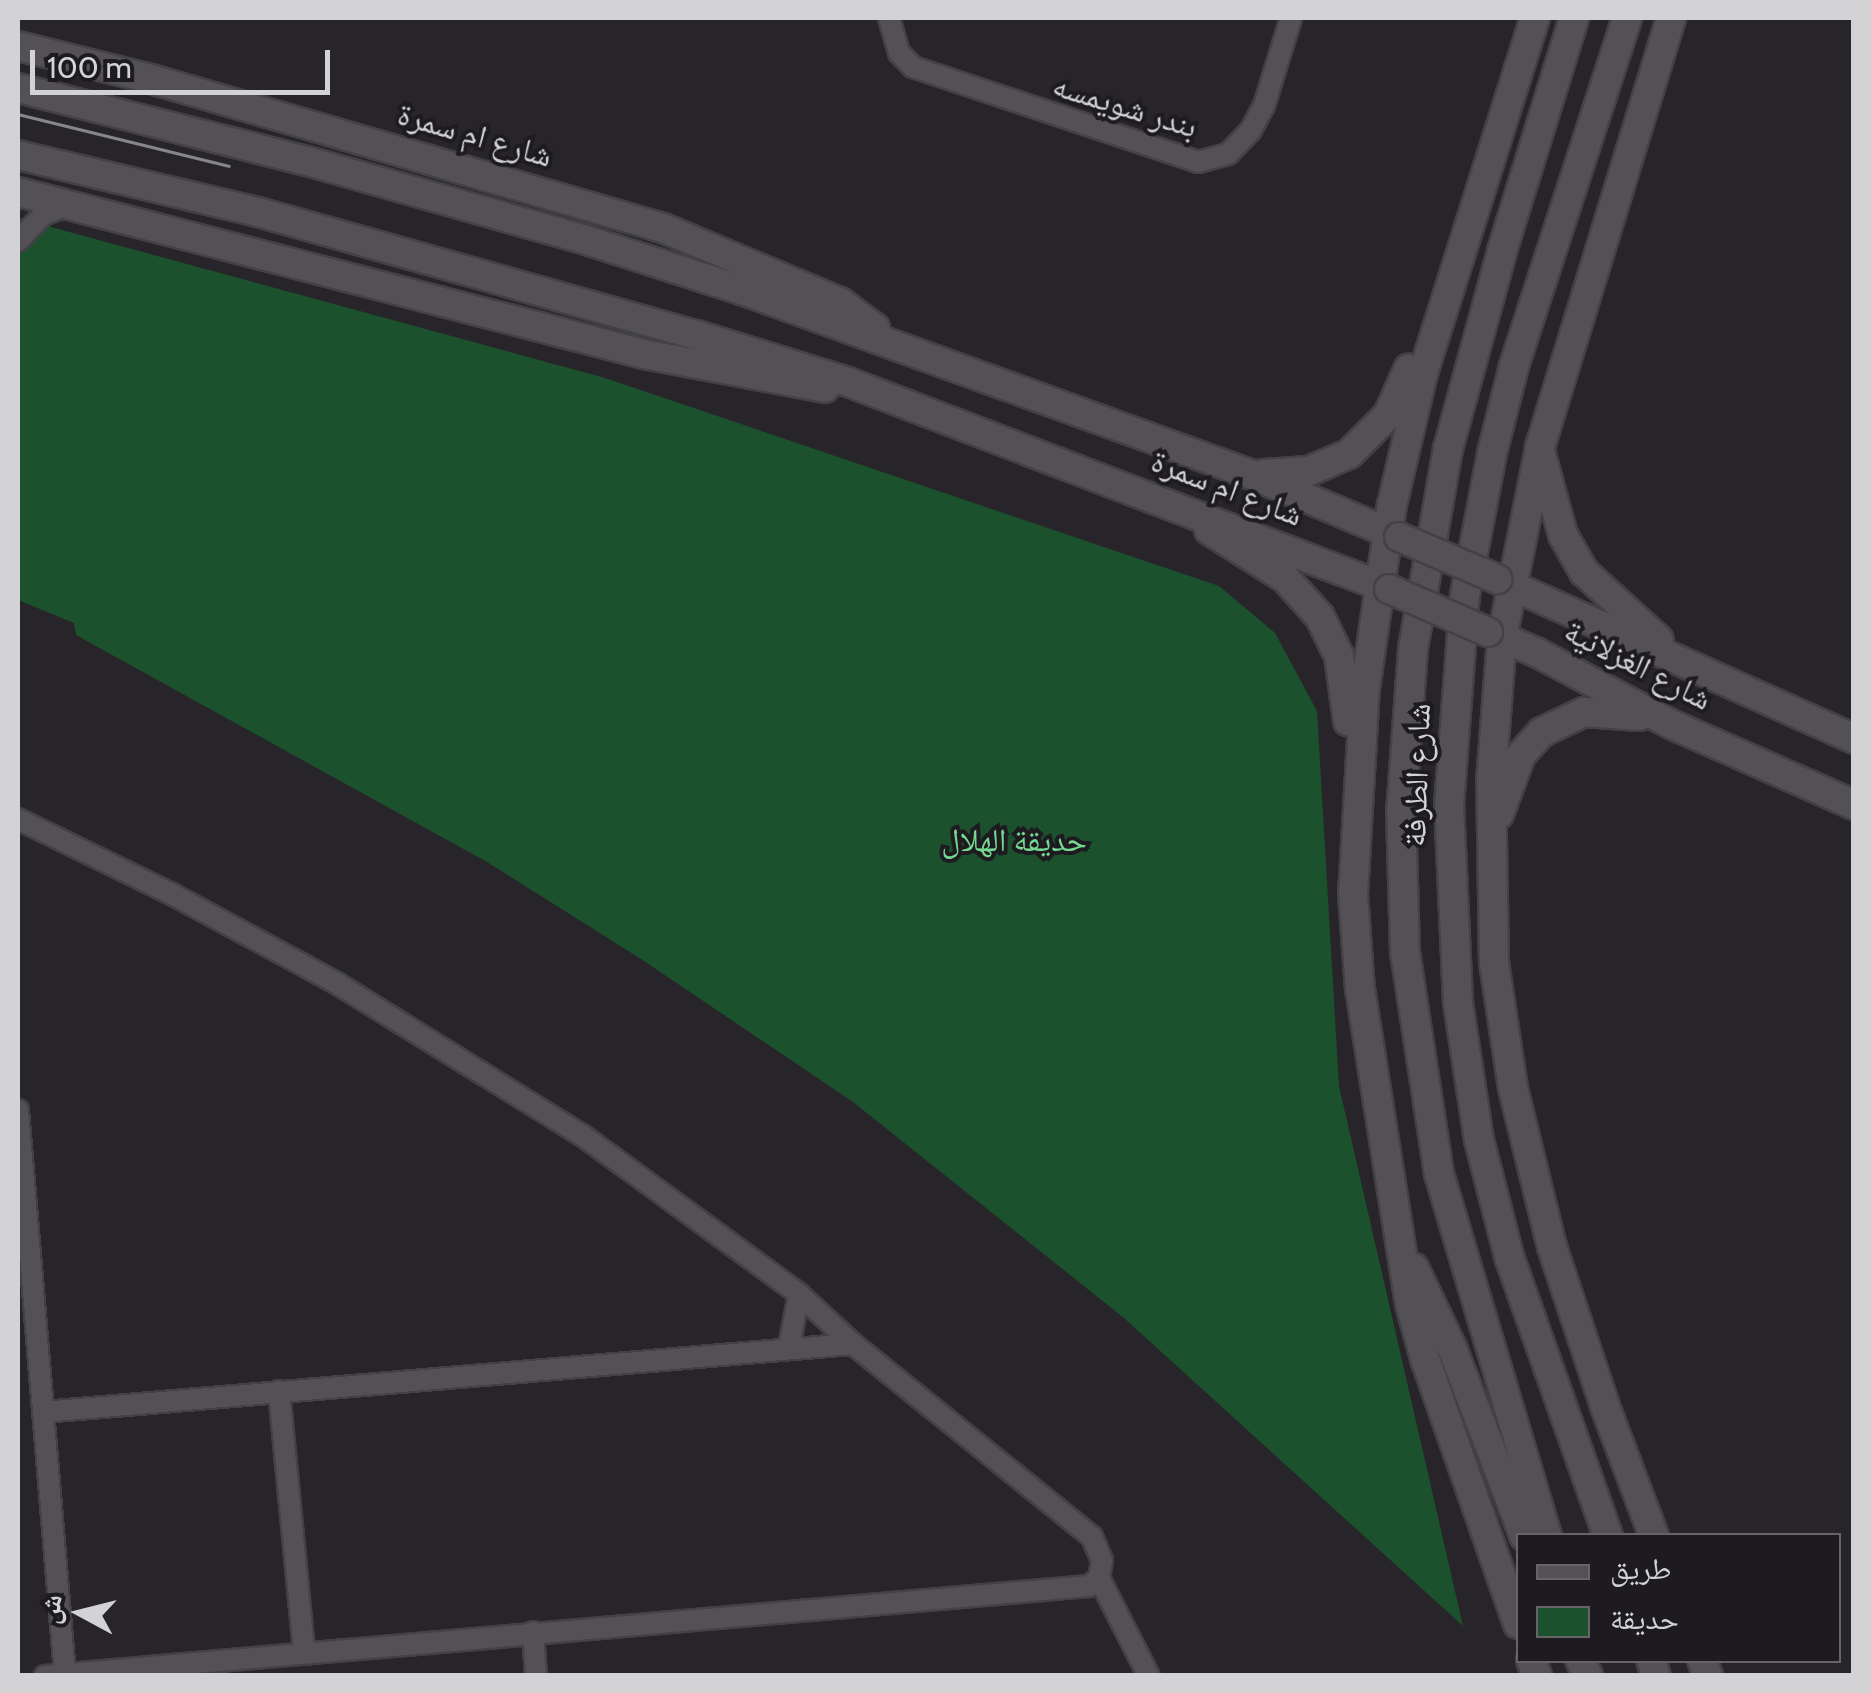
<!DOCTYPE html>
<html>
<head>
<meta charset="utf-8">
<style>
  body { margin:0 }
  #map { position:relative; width:1871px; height:1693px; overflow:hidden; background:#272529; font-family:Cabin,"Noto Naskh Arabic",sans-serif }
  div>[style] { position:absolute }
  .green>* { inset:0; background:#1b512d }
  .roads { filter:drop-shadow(2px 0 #434144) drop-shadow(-2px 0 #434144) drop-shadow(0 2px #434144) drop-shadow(0 -2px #434144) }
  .street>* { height:20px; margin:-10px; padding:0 10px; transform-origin:10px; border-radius:10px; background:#535155 }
  .secondary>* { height:28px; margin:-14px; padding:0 14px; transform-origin:14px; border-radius:14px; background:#535155 }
  .tram>* { height:2.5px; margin:-1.25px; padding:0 1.25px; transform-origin:1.25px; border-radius:1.25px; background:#878689 }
  .bridges { filter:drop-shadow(2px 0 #434144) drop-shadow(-2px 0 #434144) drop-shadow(0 2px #434144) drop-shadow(0 -2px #434144) }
  .secondary-bridge>* { height:28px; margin:-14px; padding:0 14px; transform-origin:14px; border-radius:14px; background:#535155 }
  span { translate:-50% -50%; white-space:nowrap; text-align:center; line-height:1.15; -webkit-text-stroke:8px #1d1b1f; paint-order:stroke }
  .street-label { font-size:32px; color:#d3d2d5 }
  .park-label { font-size:32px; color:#74d891 }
  .frame { position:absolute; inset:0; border:20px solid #d3d2d5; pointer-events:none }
  .legend { position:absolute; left:1516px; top:1533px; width:325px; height:130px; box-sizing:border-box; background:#1d1b1f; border:2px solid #666468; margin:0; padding:12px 18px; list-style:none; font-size:30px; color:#d3d2d5 }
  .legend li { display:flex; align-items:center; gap:20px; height:50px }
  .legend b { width:50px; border:2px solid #666468 }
  .north { position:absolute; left:30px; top:1563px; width:100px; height:100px; -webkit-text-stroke:8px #1d1b1f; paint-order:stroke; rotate:277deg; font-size:28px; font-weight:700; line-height:40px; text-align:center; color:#d3d2d5 }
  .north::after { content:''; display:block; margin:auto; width:35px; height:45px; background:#d3d2d5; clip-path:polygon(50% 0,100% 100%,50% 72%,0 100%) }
  .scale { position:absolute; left:30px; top:50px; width:300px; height:45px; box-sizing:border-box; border:5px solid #d3d2d5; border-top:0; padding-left:12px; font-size:30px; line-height:35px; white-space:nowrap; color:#d3d2d5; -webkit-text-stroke:8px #1d1b1f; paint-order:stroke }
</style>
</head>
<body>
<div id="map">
  <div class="green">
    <div style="clip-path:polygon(18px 218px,605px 378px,1219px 586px,1275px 633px,1317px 711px,1339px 1086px,1463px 1626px,1124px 1318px,853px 1102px,641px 959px,487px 862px,76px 635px,74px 623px,18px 600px)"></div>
  </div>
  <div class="roads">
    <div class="street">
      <div style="left:889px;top:18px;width:36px;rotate:74deg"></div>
      <div style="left:899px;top:53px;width:20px;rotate:45deg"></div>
      <div style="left:913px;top:67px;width:300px;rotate:18.4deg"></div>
      <div style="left:1198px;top:162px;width:31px;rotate:-15deg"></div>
      <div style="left:1228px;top:154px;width:33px;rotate:-46deg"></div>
      <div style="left:1251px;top:130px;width:27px;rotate:-62deg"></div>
      <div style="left:1264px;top:106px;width:92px;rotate:-72.9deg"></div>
      <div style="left:18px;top:241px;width:36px;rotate:-46deg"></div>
      <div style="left:43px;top:215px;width:24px;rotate:-22deg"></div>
      <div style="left:18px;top:819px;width:169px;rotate:26deg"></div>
      <div style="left:170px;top:893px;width:191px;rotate:28.4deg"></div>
      <div style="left:338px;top:984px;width:287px;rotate:31.8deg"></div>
      <div style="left:582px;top:1135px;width:269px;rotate:36.2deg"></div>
      <div style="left:799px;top:1294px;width:74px;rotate:42.8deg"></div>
      <div style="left:853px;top:1344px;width:307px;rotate:38.9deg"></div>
      <div style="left:1092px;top:1537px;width:25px;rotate:67deg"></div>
      <div style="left:1102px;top:1560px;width:18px;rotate:99deg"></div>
      <div style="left:1099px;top:1578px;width:13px;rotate:141deg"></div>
      <div style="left:1089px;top:1586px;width:1048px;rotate:175.07deg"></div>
      <div style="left:18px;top:1110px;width:566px;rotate:85.24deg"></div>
      <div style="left:789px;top:1347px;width:54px;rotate:-79.3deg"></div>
      <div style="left:279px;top:1391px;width:262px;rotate:84.5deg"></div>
      <div style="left:43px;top:1412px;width:813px;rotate:-4.8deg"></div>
      <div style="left:1099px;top:1578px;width:110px;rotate:63deg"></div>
      <div style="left:533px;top:1632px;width:44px;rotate:86.1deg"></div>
    </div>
    <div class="secondary">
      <div style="left:18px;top:46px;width:137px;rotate:13.9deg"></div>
      <div style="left:151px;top:79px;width:533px;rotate:16.23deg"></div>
      <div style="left:663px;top:228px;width:192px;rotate:22.7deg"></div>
      <div style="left:840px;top:302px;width:44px;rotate:36.6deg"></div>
      <div style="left:18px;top:88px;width:298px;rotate:14.2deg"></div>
      <div style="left:307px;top:161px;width:287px;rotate:15.8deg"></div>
      <div style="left:583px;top:239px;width:167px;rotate:17.8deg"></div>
      <div style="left:742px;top:290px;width:540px;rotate:19.91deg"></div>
      <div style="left:1250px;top:474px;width:162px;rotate:22.9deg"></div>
      <div style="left:18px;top:155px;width:247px;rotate:13.4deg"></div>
      <div style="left:258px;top:212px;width:456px;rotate:15.7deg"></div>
      <div style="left:697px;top:335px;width:158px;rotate:17.3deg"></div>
      <div style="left:848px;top:382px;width:579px;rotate:20.94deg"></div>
      <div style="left:18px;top:192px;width:647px;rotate:14.51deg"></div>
      <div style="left:644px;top:354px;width:184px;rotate:10.6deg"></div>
      <div style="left:1541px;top:455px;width:83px;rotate:74.6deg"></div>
      <div style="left:1563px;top:535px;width:43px;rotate:60.4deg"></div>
      <div style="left:1584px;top:572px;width:101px;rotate:42.2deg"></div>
      <div style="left:1263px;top:474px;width:46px;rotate:-3.7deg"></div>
      <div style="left:1309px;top:471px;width:43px;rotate:-23deg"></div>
      <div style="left:1349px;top:454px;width:55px;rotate:-45deg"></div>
      <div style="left:1388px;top:415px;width:51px;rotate:-65.9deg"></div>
      <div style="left:1209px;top:530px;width:90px;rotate:32.3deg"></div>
      <div style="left:1285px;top:578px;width:52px;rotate:48.1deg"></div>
      <div style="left:1320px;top:617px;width:43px;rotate:64deg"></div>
      <div style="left:1339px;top:656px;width:66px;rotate:82.1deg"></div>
      <div style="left:1497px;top:579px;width:391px;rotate:24.1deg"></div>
      <div style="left:1489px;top:632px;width:51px;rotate:23.1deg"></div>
      <div style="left:1536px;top:652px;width:155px;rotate:28.1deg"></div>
      <div style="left:1673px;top:725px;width:198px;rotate:23.8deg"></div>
      <div style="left:1499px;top:814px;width:63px;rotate:-69.6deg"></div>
      <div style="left:1521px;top:755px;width:31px;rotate:-48deg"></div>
      <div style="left:1542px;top:732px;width:47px;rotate:-25.5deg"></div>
      <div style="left:1584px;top:712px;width:55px;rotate:4.2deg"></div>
      <div style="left:1414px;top:1268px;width:89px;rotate:64.6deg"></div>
      <div style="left:1452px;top:1348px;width:201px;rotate:69deg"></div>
      <div style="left:1547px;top:1536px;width:378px;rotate:-106.6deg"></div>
      <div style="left:1439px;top:1174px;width:224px;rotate:-98.7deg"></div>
      <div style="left:1405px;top:953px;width:140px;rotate:-91.6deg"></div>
      <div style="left:1401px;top:813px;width:164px;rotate:-85.8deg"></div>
      <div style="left:1413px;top:649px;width:203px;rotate:-80.1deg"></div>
      <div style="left:1448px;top:449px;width:205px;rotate:-74.7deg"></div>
      <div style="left:1502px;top:251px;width:244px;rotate:-72.8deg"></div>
      <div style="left:1608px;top:1536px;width:297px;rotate:-109.5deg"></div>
      <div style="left:1509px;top:1256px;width:120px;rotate:-104.5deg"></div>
      <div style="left:1479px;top:1140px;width:140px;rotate:-98.7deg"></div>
      <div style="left:1458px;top:1002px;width:196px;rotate:-92.6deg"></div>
      <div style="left:1449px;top:806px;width:212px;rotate:-85.7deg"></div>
      <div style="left:1465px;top:595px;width:145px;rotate:-79.2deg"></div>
      <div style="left:1492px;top:453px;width:90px;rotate:-75.8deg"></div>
      <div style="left:1514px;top:366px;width:366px;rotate:-72deg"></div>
      <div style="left:1654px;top:1536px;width:139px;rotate:-110.7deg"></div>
      <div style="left:1605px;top:1406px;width:168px;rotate:-108.4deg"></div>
      <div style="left:1552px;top:1247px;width:164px;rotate:-103.8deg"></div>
      <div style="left:1513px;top:1088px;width:127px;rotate:-98.6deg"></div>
      <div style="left:1494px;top:962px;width:181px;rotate:-90.9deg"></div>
      <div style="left:1491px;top:781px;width:143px;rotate:-85.6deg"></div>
      <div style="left:1502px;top:638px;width:195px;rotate:-78.7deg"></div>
      <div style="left:1540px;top:447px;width:449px;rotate:-73deg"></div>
      <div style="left:1518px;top:1624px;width:278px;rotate:-109.3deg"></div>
      <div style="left:1426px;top:1362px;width:60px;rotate:-105.4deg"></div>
      <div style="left:1410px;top:1304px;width:318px;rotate:-99deg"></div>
      <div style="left:1360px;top:990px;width:95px;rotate:-94.2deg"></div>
      <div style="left:1353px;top:895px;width:206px;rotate:-86.7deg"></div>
      <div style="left:1365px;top:689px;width:186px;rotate:-81.7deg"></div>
      <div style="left:1392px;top:505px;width:136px;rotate:-76.8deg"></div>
      <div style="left:1423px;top:373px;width:372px;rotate:-72.5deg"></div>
      <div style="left:1531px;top:1660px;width:17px;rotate:69deg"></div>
      <div style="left:1580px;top:1660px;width:18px;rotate:63deg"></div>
      <div style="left:1651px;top:1660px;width:17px;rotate:73deg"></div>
      <div style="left:1702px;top:1660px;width:17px;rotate:69deg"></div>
    </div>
  </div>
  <div class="tram">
    <div style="left:18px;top:114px;width:217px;rotate:13.8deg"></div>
  </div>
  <div class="bridges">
    <div class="secondary-bridge">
      <div style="left:1399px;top:537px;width:107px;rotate:23.2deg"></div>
      <div style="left:1389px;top:589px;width:108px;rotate:23.5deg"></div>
    </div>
  </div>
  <div class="street-label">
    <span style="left:1125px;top:106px;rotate:17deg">بندر شويمسه</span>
    <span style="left:475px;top:135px;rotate:16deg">شارع ام سمرة</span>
    <span style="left:1227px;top:488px;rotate:21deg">شارع ام سمرة</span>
    <span style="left:1638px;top:665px;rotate:27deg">شارع الغزلانية</span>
    <span style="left:1417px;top:775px;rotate:-88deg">شارع الطرفة</span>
  </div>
  <div class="park-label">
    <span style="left:1014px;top:840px">حديقة الهلال</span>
  </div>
  <div class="frame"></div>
  <ul class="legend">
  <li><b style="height:12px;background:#535155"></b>طريق</li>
  <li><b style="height:28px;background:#1b512d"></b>حديقة</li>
  </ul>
  <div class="north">ش</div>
  <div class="scale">100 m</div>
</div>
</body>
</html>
